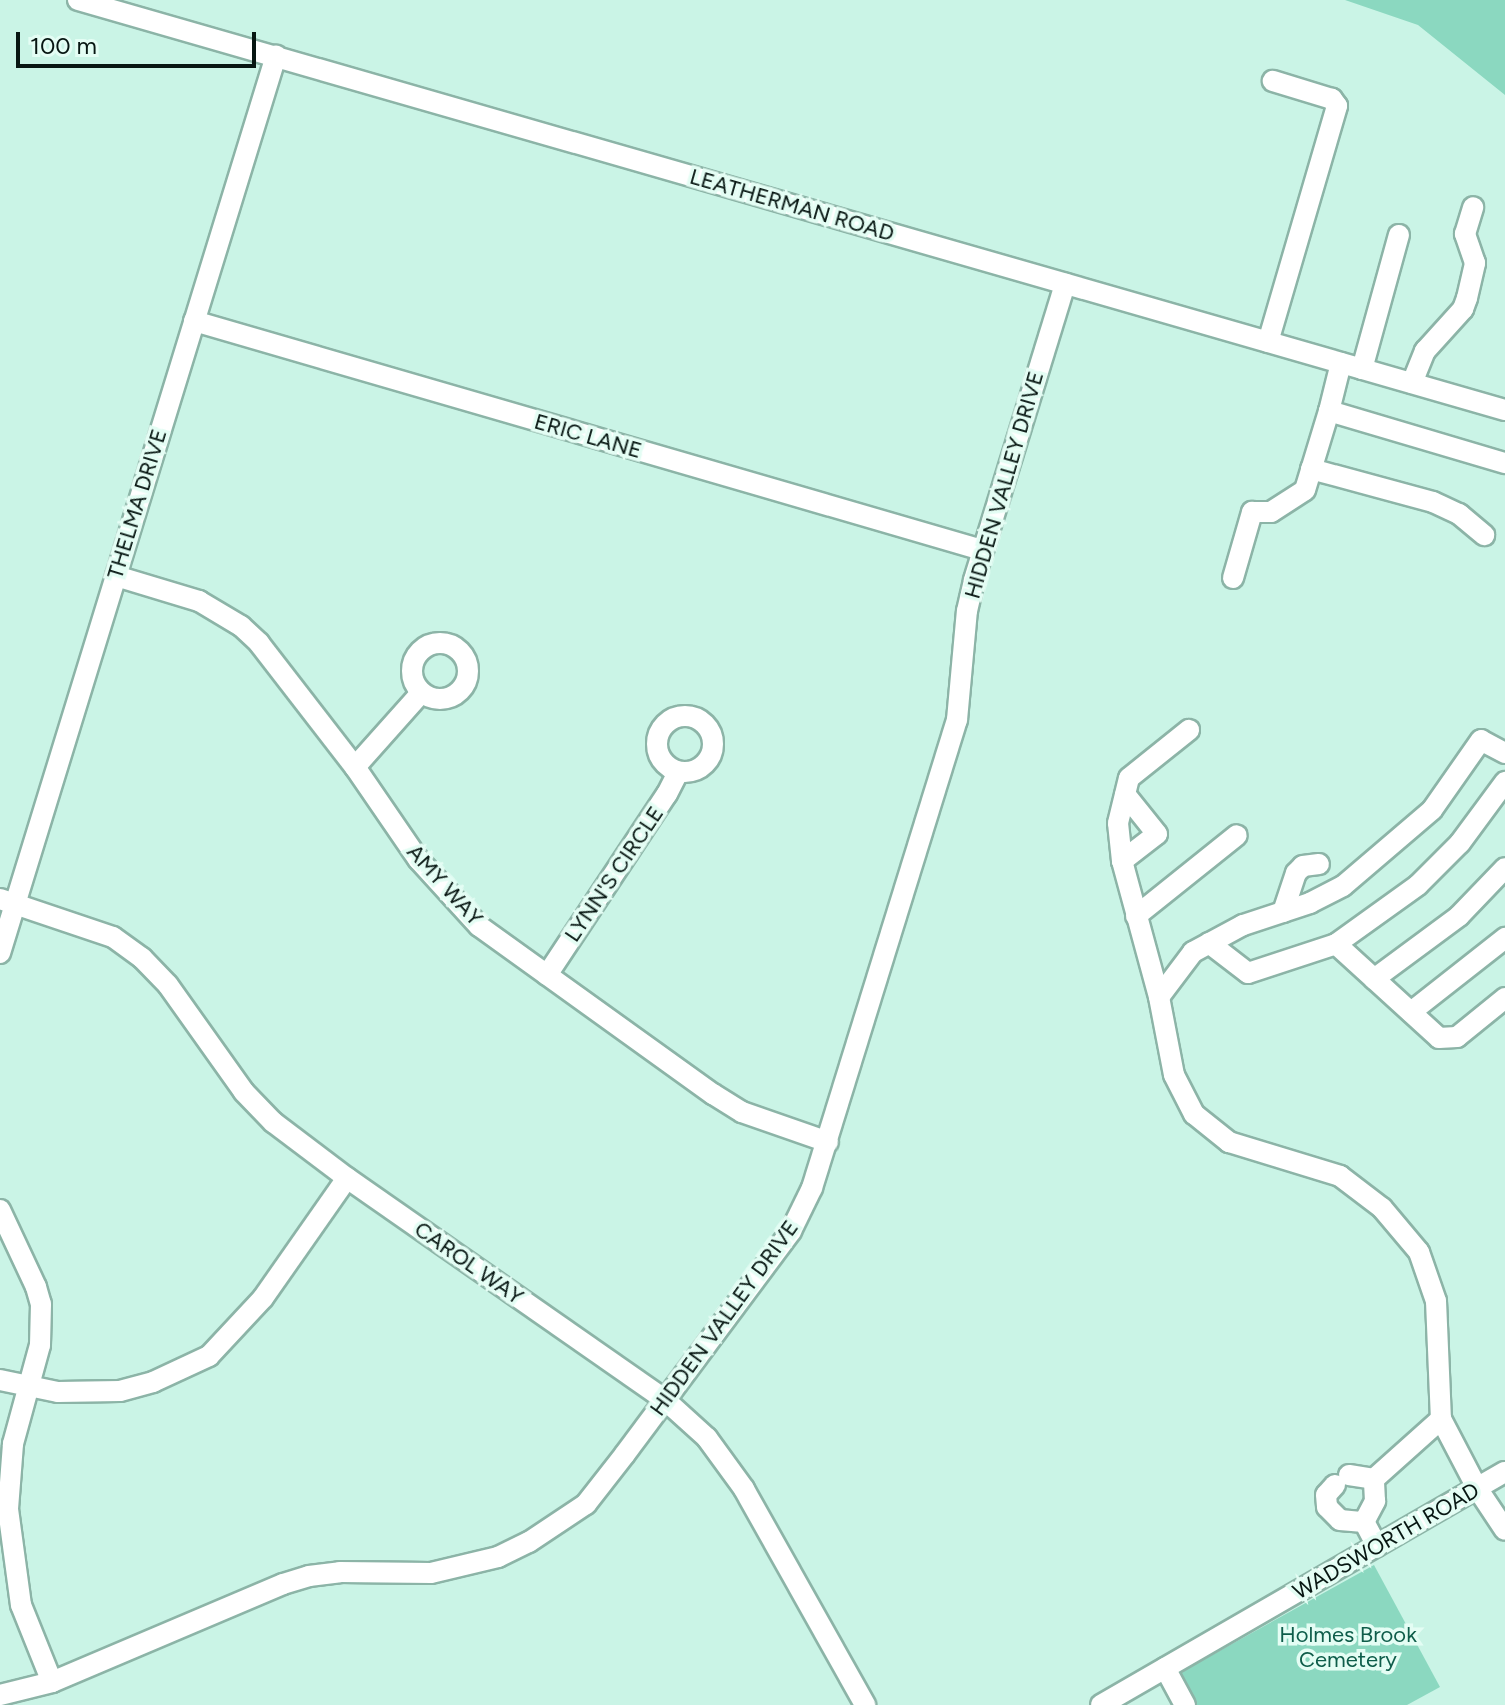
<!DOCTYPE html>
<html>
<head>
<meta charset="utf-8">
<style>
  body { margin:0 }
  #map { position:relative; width:1505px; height:1705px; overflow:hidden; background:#caf4e6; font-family:Figtree,sans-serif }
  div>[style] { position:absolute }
  .green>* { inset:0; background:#8bd8c0 }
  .roads { filter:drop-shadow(2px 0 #8cb4a7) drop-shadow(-2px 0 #8cb4a7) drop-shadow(0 2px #8cb4a7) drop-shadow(0 -2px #8cb4a7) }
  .minor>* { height:20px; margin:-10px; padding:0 10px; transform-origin:10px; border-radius:10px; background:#fff }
  .minor>.ring { margin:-10px; padding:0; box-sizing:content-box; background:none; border:20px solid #fff; border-radius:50% }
  span { translate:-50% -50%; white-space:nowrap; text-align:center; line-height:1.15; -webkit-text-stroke:7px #e4fdf4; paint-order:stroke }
  .street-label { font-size:22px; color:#071612 }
  .park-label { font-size:22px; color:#0e5d4a }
  .scale { position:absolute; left:16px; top:32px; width:240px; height:36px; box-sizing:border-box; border:4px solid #071612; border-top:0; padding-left:10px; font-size:24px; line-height:28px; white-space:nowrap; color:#071612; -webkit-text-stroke:6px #e4fdf4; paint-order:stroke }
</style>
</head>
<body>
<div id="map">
  <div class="green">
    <div style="clip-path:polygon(1345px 0,1505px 0,1505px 95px,1418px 25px)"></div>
    <div style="clip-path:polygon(1374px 1565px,1440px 1687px,1407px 1705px,1192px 1705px,1176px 1675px)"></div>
  </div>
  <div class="roads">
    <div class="minor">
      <div style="left:78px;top:0;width:1485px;rotate:16.03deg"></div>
      <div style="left:194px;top:321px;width:821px;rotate:16.2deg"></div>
      <div style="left:1268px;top:342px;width:246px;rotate:-73.7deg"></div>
      <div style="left:1337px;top:106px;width:9px;rotate:-126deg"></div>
      <div style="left:1332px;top:99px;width:62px;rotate:-163deg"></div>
      <div style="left:1341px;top:363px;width:49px;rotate:104deg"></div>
      <div style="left:1329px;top:411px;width:184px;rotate:16.5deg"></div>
      <div style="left:1362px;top:369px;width:139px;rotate:-74.6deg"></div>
      <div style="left:1412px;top:383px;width:35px;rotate:-68deg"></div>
      <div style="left:1425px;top:351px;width:57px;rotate:-47.9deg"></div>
      <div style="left:1463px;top:309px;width:12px;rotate:-70deg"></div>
      <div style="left:1467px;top:298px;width:36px;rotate:-77deg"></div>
      <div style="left:1475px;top:263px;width:31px;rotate:-109deg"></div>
      <div style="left:1465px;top:234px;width:28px;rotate:-73deg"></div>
      <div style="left:1311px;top:469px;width:126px;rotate:15.1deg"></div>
      <div style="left:1433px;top:502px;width:29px;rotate:25deg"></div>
      <div style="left:1459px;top:514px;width:33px;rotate:40deg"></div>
      <div style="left:116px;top:576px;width:87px;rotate:16.8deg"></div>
      <div style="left:199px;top:601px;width:49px;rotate:30.8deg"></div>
      <div style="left:241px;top:626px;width:25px;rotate:43deg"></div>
      <div style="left:259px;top:643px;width:157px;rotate:52.3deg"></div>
      <div style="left:355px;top:767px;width:112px;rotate:55.6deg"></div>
      <div style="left:418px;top:859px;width:91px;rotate:47.7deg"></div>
      <div style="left:479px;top:926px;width:288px;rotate:35.7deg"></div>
      <div style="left:713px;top:1094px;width:34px;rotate:32deg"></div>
      <div style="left:742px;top:1112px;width:91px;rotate:19.2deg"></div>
      <div style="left:1233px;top:578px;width:69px;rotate:-73.9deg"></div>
      <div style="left:1252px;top:512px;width:19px"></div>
      <div style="left:1271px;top:512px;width:40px;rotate:-32.9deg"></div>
      <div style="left:1305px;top:490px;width:83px;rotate:-73.1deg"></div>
      <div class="ring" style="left:412px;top:643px;width:36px;height:36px"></div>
      <div class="ring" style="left:657px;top:716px;width:36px;height:36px"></div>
      <div style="left:1505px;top:753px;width:27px;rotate:-152deg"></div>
      <div style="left:1481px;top:740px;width:85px;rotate:125deg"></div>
      <div style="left:1432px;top:810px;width:117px;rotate:139.5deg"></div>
      <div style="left:1343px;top:886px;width:37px;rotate:153deg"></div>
      <div style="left:1310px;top:903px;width:71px;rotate:161.8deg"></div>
      <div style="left:1243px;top:925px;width:57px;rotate:151.6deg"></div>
      <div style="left:1193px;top:952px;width:56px;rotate:127.1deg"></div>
      <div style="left:1159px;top:997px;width:79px;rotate:79.1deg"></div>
      <div style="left:1174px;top:1075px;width:44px;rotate:62.9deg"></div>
      <div style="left:1194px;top:1114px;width:45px;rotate:38.7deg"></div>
      <div style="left:1229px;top:1142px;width:116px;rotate:17deg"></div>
      <div style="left:1340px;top:1176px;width:53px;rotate:37.3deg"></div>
      <div style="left:1382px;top:1208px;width:57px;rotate:49.9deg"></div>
      <div style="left:1419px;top:1252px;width:52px;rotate:70.9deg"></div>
      <div style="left:1436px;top:1301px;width:118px;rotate:87.6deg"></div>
      <div style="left:1441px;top:1419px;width:78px;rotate:62.4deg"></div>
      <div style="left:1477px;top:1488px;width:50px;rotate:56.3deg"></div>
      <div style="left:355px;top:767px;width:99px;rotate:-48.3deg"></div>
      <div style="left:1122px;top:861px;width:44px;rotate:-37.6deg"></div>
      <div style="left:1157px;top:834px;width:51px;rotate:-128.7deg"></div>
      <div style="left:0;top:899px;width:119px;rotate:18.6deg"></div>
      <div style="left:113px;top:937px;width:36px;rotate:36deg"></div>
      <div style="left:142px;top:958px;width:37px;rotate:46deg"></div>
      <div style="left:168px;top:985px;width:131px;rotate:54.6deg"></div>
      <div style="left:244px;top:1092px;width:42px;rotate:46deg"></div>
      <div style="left:273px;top:1122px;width:93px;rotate:37.1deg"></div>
      <div style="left:347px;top:1178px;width:386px;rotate:34.9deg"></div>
      <div style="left:664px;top:1399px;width:58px;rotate:42.2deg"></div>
      <div style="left:707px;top:1438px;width:63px;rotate:54deg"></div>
      <div style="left:744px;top:1489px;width:248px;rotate:60.7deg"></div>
      <div style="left:1283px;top:912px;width:41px;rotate:-71.6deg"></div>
      <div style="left:1296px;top:873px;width:10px;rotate:-45deg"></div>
      <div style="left:1303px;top:866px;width:16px;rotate:-7deg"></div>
      <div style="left:1136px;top:916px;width:129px;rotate:-38.7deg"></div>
      <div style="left:1209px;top:943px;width:49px;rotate:37.6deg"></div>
      <div style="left:1248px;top:973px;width:93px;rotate:-18.2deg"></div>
      <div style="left:1336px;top:944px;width:139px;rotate:42.4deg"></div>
      <div style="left:1439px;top:1038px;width:18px;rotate:-3deg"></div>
      <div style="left:1457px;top:1037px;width:62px;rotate:-39.1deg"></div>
      <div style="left:1336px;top:944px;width:101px;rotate:-35.7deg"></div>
      <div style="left:1418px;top:885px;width:59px;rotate:-45deg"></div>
      <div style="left:1460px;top:843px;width:76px;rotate:-53.6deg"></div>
      <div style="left:0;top:953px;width:939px;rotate:-72.9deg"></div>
      <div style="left:547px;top:975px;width:217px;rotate:-56.5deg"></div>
      <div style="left:667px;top:794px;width:25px;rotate:-63deg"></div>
      <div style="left:1374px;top:979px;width:106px;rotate:-36.5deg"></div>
      <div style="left:1459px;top:916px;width:66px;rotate:-46.2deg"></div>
      <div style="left:1159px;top:997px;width:141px;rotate:-105.2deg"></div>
      <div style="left:1122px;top:861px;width:38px;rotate:-96deg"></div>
      <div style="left:1118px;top:823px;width:46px;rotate:-76.3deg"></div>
      <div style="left:1129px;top:778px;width:77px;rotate:-38.7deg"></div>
      <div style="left:1411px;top:1012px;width:120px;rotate:-38.2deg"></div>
      <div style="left:0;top:1210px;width:85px;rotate:64.9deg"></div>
      <div style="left:36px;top:1287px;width:18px;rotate:74deg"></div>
      <div style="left:41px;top:1304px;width:41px;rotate:91.4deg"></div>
      <div style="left:40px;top:1345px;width:103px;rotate:105.3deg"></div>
      <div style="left:13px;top:1444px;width:65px;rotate:94.4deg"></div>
      <div style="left:8px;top:1509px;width:97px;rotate:82.3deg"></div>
      <div style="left:21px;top:1605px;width:83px;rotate:68.1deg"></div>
      <div style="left:0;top:1380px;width:59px;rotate:11.7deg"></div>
      <div style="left:58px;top:1392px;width:62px;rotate:-0.9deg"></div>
      <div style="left:120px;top:1391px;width:34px;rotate:-15deg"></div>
      <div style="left:153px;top:1382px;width:62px;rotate:-24.9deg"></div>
      <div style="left:209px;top:1356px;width:79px;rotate:-47deg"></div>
      <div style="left:263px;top:1298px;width:146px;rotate:-55deg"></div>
      <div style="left:1349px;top:1475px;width:25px;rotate:9deg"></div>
      <div style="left:1335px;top:1485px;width:13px;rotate:132deg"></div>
      <div style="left:1326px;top:1495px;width:12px;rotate:85deg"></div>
      <div style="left:1327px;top:1507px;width:18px;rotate:45deg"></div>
      <div style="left:1340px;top:1520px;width:24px;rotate:5deg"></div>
      <div style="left:1377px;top:1546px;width:27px;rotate:-118deg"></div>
      <div style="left:1364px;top:1522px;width:24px;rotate:-62deg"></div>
      <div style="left:1375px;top:1501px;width:22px;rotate:-93deg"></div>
      <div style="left:1374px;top:1479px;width:90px;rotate:-41.8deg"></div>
      <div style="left:1165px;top:1668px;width:42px;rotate:61.6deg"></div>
      <div style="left:0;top:1695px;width:54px;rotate:-14deg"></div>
      <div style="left:52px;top:1682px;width:251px;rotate:-23deg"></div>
      <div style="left:283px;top:1584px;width:27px;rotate:-17deg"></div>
      <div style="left:309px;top:1576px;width:31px;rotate:-7deg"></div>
      <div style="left:340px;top:1572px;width:91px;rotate:0.6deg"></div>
      <div style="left:431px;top:1573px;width:69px;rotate:-13.4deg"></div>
      <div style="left:498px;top:1557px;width:34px;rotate:-26deg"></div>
      <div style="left:529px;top:1542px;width:69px;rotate:-33.7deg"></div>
      <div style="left:586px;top:1504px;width:63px;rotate:-52deg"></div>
      <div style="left:625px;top:1454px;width:278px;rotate:-53.3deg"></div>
      <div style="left:791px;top:1231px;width:48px;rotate:-64deg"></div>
      <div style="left:812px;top:1188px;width:490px;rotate:-72.8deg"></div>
      <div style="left:957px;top:720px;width:109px;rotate:-84.8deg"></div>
      <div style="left:967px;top:611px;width:32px;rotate:-77deg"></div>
      <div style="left:974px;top:580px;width:310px;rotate:-72.9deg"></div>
      <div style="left:1101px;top:1705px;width:466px;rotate:-30deg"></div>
    </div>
  </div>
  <div class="street-label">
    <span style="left:792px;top:205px;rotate:16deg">LEATHERMAN ROAD</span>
    <span style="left:588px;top:436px;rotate:16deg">ERIC LANE</span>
    <span style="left:1004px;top:485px;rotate:-74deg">HIDDEN VALLEY DRIVE</span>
    <span style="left:137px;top:504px;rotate:-73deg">THELMA DRIVE</span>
    <span style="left:614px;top:874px;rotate:-56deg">LYNN'S CIRCLE</span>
    <span style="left:445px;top:885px;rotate:48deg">AMY WAY</span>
    <span style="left:469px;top:1263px;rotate:35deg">CAROL WAY</span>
    <span style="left:724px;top:1318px;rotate:-54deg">HIDDEN VALLEY DRIVE</span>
    <span style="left:1386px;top:1541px;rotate:-30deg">WADSWORTH ROAD</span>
  </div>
  <div class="park-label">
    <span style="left:1348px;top:1647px">Holmes Brook<br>Cemetery</span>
  </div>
  <div class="scale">100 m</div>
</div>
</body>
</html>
